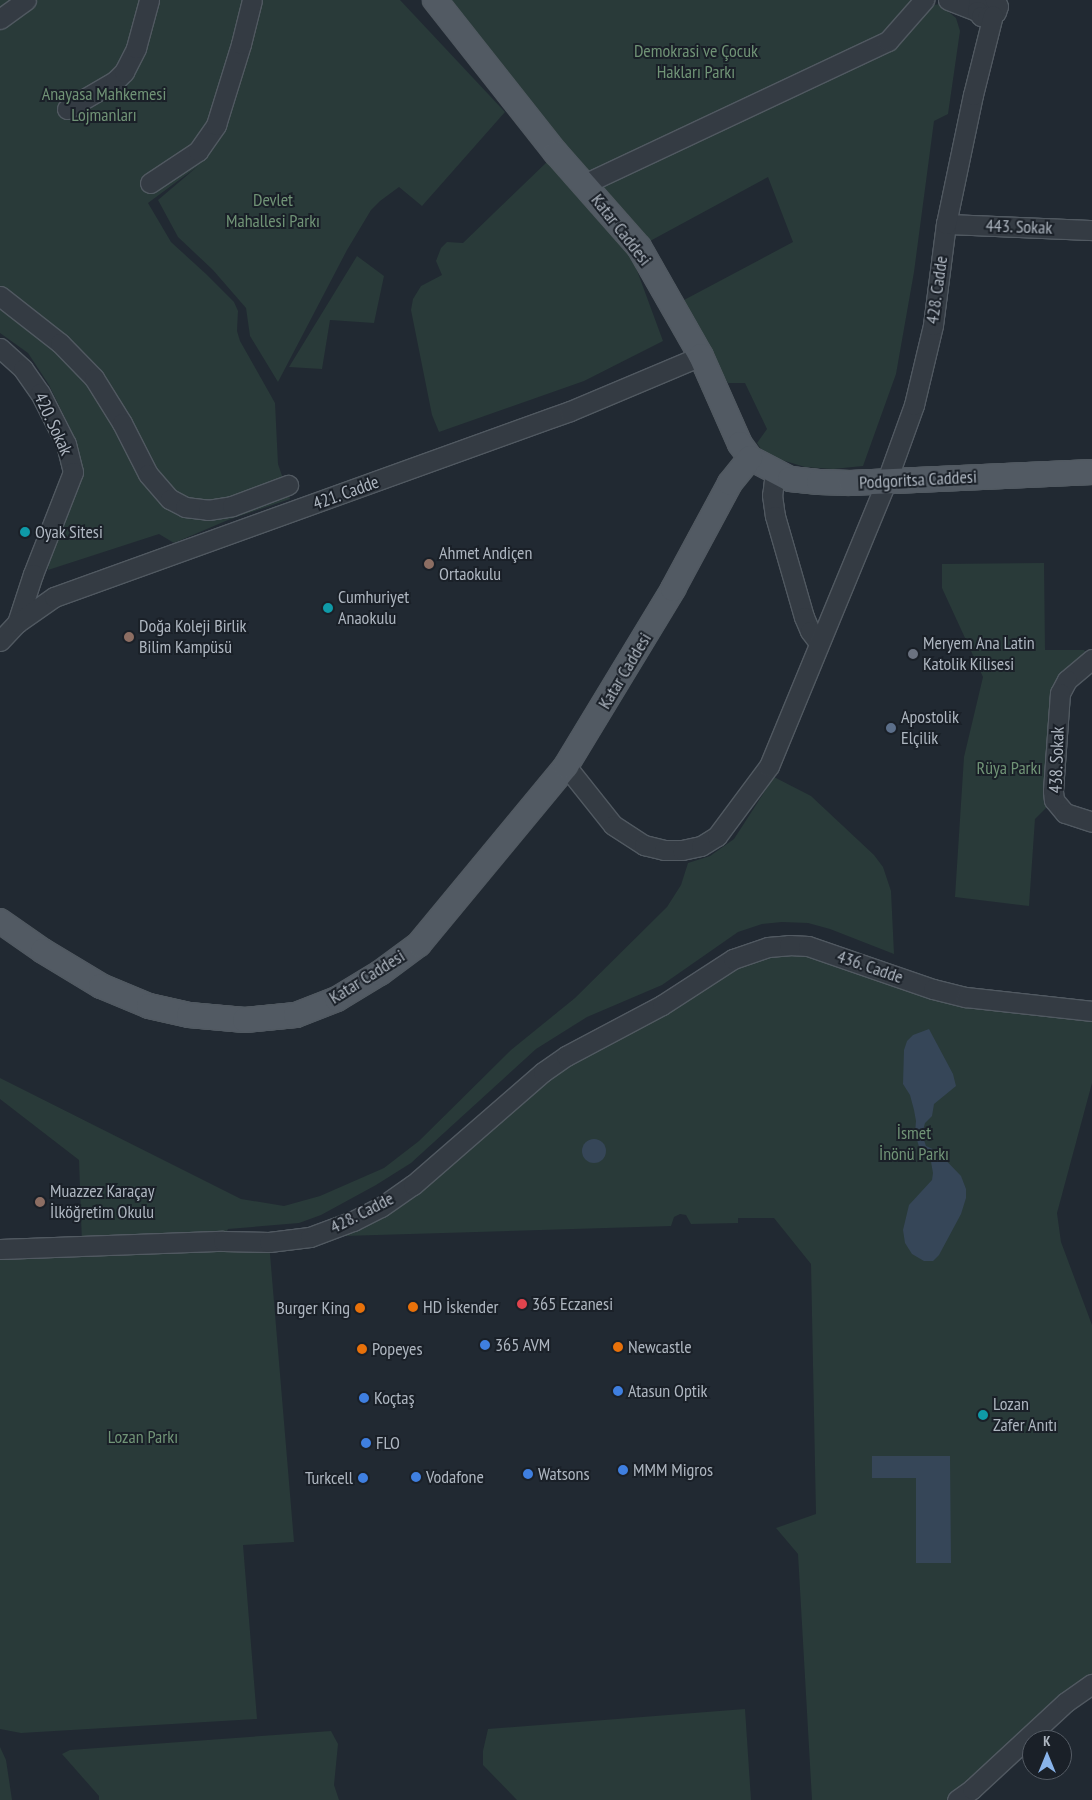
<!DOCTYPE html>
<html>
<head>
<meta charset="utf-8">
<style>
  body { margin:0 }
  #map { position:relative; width:1092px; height:1800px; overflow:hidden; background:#212932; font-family:"PT Sans Narrow",sans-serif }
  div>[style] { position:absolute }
  .green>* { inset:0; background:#293a39 }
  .water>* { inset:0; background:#364658 }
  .round { border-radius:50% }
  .roads { filter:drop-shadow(1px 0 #515961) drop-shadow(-1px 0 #515961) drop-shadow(0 1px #515961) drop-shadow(0 -1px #515961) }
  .minor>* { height:19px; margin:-9.5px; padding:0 9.5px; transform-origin:9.5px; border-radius:9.5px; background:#343b43 }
  .major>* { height:24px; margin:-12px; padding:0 12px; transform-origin:12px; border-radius:12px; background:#525a63 }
  .dots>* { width:14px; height:14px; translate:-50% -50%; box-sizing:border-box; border:2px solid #1a2028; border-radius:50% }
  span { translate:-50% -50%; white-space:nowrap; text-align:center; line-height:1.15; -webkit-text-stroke:4px #1a2028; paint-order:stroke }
  .park-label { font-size:18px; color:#709376 }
  .street-label { font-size:18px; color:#aeb6c0 }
  .poi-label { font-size:18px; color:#aeb6c0 }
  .left { translate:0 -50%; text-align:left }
  .right { translate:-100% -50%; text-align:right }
  .north { position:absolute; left:1022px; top:1730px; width:50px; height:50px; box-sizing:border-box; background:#1a2028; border:1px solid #555c65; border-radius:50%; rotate:0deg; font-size:14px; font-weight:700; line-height:20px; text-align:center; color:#aeb6c0 }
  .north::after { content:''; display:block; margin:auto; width:18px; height:22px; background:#89b4ea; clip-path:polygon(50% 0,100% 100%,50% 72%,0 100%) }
</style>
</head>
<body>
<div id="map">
  <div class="green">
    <div style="clip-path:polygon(0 0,400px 0,505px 112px,422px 206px,399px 187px,380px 201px,371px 210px,347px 250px,278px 382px,250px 336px,246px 308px,213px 270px,178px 237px,158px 200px,198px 166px,148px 203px,171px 242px,206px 274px,234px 302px,238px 311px,237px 331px,240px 341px,275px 403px,278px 464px,290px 499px,228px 520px,174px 543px,159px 534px,48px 570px,50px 555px,77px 488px,81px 471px,71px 430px,49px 385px,28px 353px,0 333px)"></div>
    <div style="clip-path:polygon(435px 0,911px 0,889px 39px,926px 7px,939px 4px,956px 18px,960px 31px,948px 114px,934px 121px,914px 272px,896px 374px,863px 466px,833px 469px,805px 467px,765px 455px,757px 443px,767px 429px,745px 383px,728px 383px,709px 352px,684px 300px,793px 242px,768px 177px,639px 247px)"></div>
    <div style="clip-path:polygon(550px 159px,628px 246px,663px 341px,584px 381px,439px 432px,432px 415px,411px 310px,413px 299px,421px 286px,442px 275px,436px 261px,441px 248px,447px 242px,463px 243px)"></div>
    <div style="clip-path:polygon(357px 256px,384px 276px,374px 323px,330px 320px,322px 369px,289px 367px)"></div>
    <div style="clip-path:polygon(1044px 563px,1045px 650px,1084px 650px,1091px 659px,1067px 680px,1054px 800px,1035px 819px,1029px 906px,955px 897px,964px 757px,983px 677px,942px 588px,942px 564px)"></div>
    <div style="clip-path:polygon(774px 777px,811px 796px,874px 855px,883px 867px,891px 891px,894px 954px,830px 929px,808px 923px,782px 922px,762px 924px,738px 932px,662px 985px,587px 1017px,536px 1049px,411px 1163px,376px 1185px,321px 1215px,299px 1223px,228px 1229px,223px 1241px,269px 1242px,294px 1542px,243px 1545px,257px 1719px,21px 1733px,0 1729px,0 1249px,82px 1244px,79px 1160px,0 1099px,0 1078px,241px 1199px,284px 1206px,320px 1196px,384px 1168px,419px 1141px,511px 1050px,575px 998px,667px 907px,681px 885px,688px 863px,710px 856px,734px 839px)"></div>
    <div style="clip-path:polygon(789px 945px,896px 976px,1092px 1011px,1092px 1083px,1057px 1213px,1061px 1242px,1092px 1325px,1092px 1684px,957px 1800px,812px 1800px,798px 1554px,776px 1528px,816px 1514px,811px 1264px,774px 1218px,738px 1218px,738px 1223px,691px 1224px,686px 1215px,680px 1214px,674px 1217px,671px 1226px,310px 1237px,353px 1221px,543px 1072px,707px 976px)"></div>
    <div style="clip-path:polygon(745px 1709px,751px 1800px,517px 1800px,483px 1765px,483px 1751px,488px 1729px)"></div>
    <div style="clip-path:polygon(331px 1731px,338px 1744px,334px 1785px,339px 1800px,99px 1800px,99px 1796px,62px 1754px,70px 1750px)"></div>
    <div style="clip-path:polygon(0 1747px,6px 1760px,12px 1800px,0 1800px)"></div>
  </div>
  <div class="water">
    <div style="clip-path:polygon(929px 1029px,953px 1074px,956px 1086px,934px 1104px,932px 1116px,925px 1123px,922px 1134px,926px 1146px,937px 1151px,961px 1176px,966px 1189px,966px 1198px,961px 1214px,939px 1255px,933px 1261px,924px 1261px,912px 1254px,905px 1243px,903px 1230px,909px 1205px,932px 1180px,933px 1173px,930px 1156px,920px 1150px,915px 1133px,916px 1121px,914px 1110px,910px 1095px,903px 1084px,904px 1050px,907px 1041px,913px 1035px)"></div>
    <div class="round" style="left:582px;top:1139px;width:24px;height:24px"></div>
    <div style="clip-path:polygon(872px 1456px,950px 1456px,951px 1563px,916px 1563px,916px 1478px,872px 1478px)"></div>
  </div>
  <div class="roads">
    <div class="minor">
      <div style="left:948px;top:0;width:31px;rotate:21deg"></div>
      <div style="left:979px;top:0;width:11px;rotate:100deg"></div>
      <div style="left:977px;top:11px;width:6px;rotate:51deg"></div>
      <div style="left:981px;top:16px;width:6px;rotate:9deg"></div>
      <div style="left:987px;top:17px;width:10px;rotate:-29deg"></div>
      <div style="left:996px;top:12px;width:6px;rotate:-72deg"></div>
      <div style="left:998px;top:6px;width:7px;rotate:-117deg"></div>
      <div style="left:0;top:19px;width:32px;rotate:-36deg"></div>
      <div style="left:67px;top:109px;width:56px;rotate:-30.3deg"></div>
      <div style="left:115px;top:81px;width:13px;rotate:-45deg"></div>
      <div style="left:124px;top:72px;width:27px;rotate:-63deg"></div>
      <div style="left:136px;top:48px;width:50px;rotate:-74.8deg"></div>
      <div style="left:150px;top:183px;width:58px;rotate:-33.7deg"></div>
      <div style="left:198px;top:151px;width:32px;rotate:-55deg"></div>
      <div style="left:216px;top:125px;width:85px;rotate:-72.8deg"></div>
      <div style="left:241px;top:44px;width:45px;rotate:-76deg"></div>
      <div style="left:584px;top:184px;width:336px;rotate:-25.2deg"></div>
      <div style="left:888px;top:41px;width:55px;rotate:-48.7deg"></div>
      <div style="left:946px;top:224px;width:146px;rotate:2.4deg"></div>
      <div style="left:0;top:296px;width:76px;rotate:38.1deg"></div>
      <div style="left:60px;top:343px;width:49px;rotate:45.8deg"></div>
      <div style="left:94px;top:378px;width:53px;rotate:58.1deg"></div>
      <div style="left:122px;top:423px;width:57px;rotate:63deg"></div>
      <div style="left:148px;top:474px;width:33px;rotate:49deg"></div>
      <div style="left:170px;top:499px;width:17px;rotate:28deg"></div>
      <div style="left:185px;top:507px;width:23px;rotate:7deg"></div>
      <div style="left:208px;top:510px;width:24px;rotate:-9deg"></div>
      <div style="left:232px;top:506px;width:60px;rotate:-20.6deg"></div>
      <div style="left:0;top:348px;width:31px;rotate:42deg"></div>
      <div style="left:23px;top:369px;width:29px;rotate:55deg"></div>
      <div style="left:40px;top:393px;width:57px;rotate:63deg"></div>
      <div style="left:66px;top:444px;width:29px;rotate:76deg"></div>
      <div style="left:73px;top:472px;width:110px;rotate:111.4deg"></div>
      <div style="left:33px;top:574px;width:52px;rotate:108.1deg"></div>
      <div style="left:775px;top:472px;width:23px;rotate:97deg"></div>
      <div style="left:772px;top:495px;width:21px;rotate:82deg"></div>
      <div style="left:775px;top:516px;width:105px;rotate:74deg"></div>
      <div style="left:804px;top:617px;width:15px;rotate:67deg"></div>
      <div style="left:810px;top:631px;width:15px;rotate:53deg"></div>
      <div style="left:0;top:641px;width:25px;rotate:-47deg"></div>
      <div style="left:17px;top:623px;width:45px;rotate:-35.1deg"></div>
      <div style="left:54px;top:597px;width:548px;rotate:-19.82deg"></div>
      <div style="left:570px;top:411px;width:142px;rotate:-22.8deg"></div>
      <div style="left:1092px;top:659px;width:33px;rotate:140deg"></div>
      <div style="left:1067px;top:680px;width:15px;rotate:118deg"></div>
      <div style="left:1060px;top:693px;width:98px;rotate:94.1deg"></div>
      <div style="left:1053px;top:791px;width:9px;rotate:84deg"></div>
      <div style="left:1054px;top:800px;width:17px;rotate:50deg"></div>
      <div style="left:1065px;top:813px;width:28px;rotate:18deg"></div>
      <div style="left:566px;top:766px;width:75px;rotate:51.5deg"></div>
      <div style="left:613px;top:825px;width:37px;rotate:33deg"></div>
      <div style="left:644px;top:845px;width:21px;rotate:14deg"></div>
      <div style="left:664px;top:850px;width:18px"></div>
      <div style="left:682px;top:850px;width:19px;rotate:-12deg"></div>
      <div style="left:701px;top:846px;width:19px;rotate:-32deg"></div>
      <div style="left:717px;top:836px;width:87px;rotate:-53.4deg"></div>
      <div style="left:769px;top:766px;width:309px;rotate:-67.6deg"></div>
      <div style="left:887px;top:480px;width:80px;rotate:-70.2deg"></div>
      <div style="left:914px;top:405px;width:82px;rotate:-76.6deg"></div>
      <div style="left:933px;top:325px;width:102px;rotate:-82.7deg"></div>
      <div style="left:946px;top:224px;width:132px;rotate:-78.2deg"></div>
      <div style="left:973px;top:95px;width:82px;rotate:-76deg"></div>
      <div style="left:0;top:1249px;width:223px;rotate:-2.1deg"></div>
      <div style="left:223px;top:1241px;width:46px;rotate:1.2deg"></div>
      <div style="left:269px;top:1242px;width:41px;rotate:-7deg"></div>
      <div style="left:310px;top:1237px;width:46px;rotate:-20.4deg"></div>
      <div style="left:353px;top:1221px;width:31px;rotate:-27deg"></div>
      <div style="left:381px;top:1207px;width:39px;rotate:-35deg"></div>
      <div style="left:413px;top:1185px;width:172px;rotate:-41deg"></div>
      <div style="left:543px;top:1072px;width:28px;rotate:-35deg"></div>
      <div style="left:566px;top:1056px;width:109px;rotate:-28deg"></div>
      <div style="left:662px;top:1005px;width:85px;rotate:-32.9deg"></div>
      <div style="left:733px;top:959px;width:37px;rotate:-19deg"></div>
      <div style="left:768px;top:947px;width:21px;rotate:-5deg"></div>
      <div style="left:789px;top:945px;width:19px;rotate:3deg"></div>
      <div style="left:808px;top:946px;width:132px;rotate:19deg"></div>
      <div style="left:933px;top:989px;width:34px;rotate:14deg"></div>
      <div style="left:966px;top:997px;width:127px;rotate:6.3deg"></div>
      <div style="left:957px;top:1800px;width:19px;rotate:-36deg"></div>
      <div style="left:972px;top:1789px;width:128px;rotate:-42.8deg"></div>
      <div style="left:1066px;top:1702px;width:32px;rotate:-35deg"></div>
    </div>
    <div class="major">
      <div style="left:435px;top:0;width:195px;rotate:51.7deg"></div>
      <div style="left:556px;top:153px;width:125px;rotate:48.6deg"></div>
      <div style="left:639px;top:247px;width:125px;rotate:60.4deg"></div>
      <div style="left:701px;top:356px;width:96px;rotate:66.1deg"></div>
      <div style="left:740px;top:444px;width:17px;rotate:54deg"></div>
      <div style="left:750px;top:458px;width:45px;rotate:27.7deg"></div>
      <div style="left:790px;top:479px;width:29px;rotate:6deg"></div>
      <div style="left:819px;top:482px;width:32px;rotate:2deg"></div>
      <div style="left:851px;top:483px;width:241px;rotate:-2.6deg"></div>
      <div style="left:0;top:921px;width:52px;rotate:34.9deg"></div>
      <div style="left:43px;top:951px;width:68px;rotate:31.1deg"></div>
      <div style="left:101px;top:986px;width:52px;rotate:22.6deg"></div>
      <div style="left:149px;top:1006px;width:41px;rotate:12.7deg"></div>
      <div style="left:189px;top:1015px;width:56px;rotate:5.1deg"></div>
      <div style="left:245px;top:1020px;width:51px;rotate:-5.6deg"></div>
      <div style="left:296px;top:1015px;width:44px;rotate:-21.3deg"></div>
      <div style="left:337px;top:999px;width:50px;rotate:-31.2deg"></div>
      <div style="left:380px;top:973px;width:49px;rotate:-36.6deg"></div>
      <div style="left:419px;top:944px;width:231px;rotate:-50.4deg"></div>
      <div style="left:566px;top:766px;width:207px;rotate:-58.8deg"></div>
      <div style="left:673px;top:589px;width:120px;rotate:-61.7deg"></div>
      <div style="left:730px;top:483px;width:32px;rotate:-51deg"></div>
    </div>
  </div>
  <div class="dots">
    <div style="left:25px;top:532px;background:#0f9aa8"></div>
    <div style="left:429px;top:564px;background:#8d6e63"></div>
    <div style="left:328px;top:608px;background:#0f9aa8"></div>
    <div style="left:129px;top:637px;background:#8d6e63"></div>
    <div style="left:913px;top:654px;background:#6b7280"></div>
    <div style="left:891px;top:728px;background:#5c6f8a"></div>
    <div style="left:40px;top:1202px;background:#8d6e63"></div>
    <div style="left:522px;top:1304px;background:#e0444e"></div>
    <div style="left:413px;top:1307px;background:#e8710a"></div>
    <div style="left:360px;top:1308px;background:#e8710a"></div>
    <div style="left:485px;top:1345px;background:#3f7fe0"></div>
    <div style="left:618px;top:1347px;background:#e8710a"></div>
    <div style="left:362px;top:1349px;background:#e8710a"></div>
    <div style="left:618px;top:1391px;background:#3f7fe0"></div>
    <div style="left:364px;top:1398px;background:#3f7fe0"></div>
    <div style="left:983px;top:1415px;background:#0f9aa8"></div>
    <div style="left:366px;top:1443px;background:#3f7fe0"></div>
    <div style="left:623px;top:1470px;background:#3f7fe0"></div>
    <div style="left:528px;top:1474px;background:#3f7fe0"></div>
    <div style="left:416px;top:1477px;background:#3f7fe0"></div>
    <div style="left:363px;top:1478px;background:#3f7fe0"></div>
  </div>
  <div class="park-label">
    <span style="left:696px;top:62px">Demokrasi ve Çocuk<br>Hakları Parkı</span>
    <span style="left:104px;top:105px">Anayasa Mahkemesi<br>Lojmanları</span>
    <span style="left:273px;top:211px">Devlet<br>Mahallesi Parkı</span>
    <span style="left:1009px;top:768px">Rüya Parkı</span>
    <span style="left:914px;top:1144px">İsmet<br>İnönü Parkı</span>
    <span style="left:143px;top:1437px">Lozan Parkı</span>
  </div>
  <div class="street-label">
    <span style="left:1019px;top:227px;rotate:2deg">443. Sokak</span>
    <span style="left:621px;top:230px;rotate:52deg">Katar Caddesi</span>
    <span style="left:937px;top:290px;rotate:-82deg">428. Cadde</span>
    <span style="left:53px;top:424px;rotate:65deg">420. Sokak</span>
    <span style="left:918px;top:480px;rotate:-3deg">Podgoritsa Caddesi</span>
    <span style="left:346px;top:493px;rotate:-20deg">421. Cadde</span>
    <span style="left:625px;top:671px;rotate:-59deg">Katar Caddesi</span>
    <span style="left:1057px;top:760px;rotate:-88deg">438. Sokak</span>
    <span style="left:870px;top:967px;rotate:19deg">436. Cadde</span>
    <span style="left:367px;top:977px;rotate:-32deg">Katar Caddesi</span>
    <span style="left:362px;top:1213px;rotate:-27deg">428. Cadde</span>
  </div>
  <div class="poi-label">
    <span class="left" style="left:35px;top:532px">Oyak Sitesi</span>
    <span class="left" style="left:439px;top:564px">Ahmet Andiçen<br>Ortaokulu</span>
    <span class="left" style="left:338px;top:608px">Cumhuriyet<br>Anaokulu</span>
    <span class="left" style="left:139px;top:637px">Doğa Koleji Birlik<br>Bilim Kampüsü</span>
    <span class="left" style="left:923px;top:654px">Meryem Ana Latin<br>Katolik Kilisesi</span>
    <span class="left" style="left:901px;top:728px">Apostolik<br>Elçilik</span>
    <span class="left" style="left:50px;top:1202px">Muazzez Karaçay<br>İlköğretim Okulu</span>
    <span class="left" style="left:532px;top:1304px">365 Eczanesi</span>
    <span class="left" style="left:423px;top:1307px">HD İskender</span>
    <span class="right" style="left:350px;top:1308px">Burger King</span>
    <span class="left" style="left:495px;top:1345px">365 AVM</span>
    <span class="left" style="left:628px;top:1347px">Newcastle</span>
    <span class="left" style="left:372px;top:1349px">Popeyes</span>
    <span class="left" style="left:628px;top:1391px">Atasun Optik</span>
    <span class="left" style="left:374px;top:1398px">Koçtaş</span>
    <span class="left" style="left:993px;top:1415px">Lozan<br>Zafer Anıtı</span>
    <span class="left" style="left:376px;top:1443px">FLO</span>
    <span class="left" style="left:633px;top:1470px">MMM Migros</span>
    <span class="left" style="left:538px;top:1474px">Watsons</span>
    <span class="left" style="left:426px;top:1477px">Vodafone</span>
    <span class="right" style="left:353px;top:1478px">Turkcell</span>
  </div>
  <div class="north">K</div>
</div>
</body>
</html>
